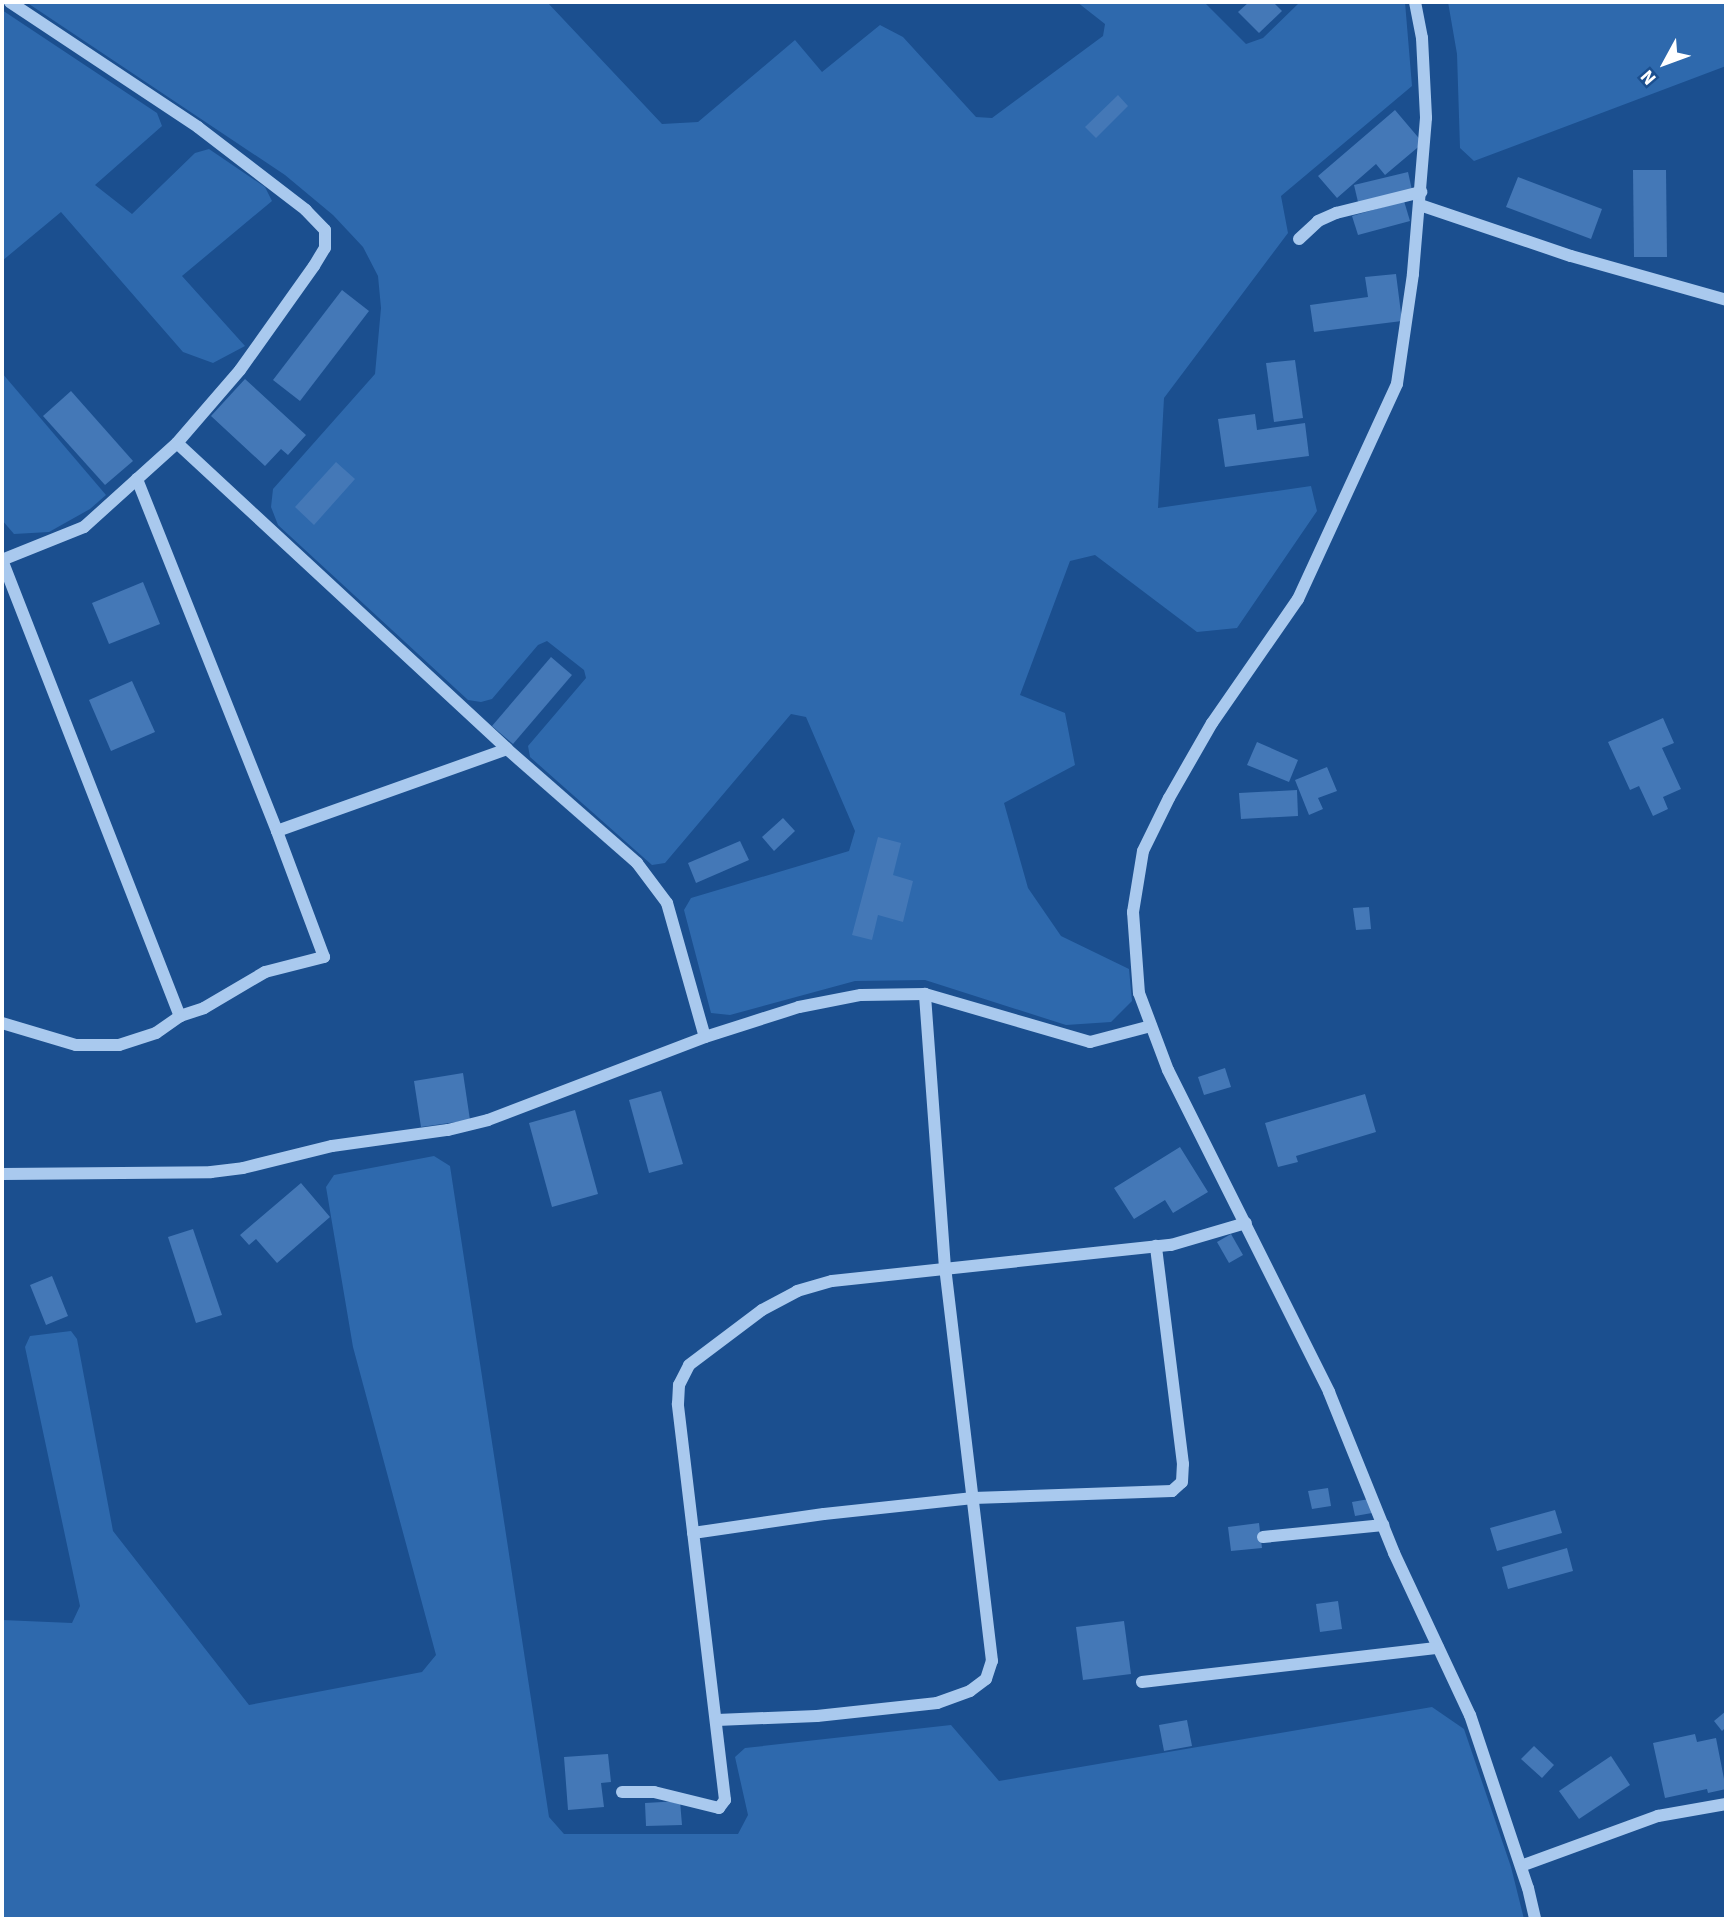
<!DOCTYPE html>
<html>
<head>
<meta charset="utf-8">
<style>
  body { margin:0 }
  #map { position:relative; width:1728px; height:1921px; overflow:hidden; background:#1b4f8f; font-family:"Source Sans 3",sans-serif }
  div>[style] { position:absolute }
  .green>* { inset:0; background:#2e69ad }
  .building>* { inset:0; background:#4478b7 }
  .minor>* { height:12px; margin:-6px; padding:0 6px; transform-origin:6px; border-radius:6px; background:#a9c9ee }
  span { translate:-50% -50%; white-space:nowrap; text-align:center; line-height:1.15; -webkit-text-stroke:7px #1b4f8f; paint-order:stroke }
  .frame { position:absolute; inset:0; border:4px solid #fff; pointer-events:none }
  .north { position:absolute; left:1630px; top:28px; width:70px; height:70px; -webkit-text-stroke:5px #1b4f8f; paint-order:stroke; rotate:229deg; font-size:19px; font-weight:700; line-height:28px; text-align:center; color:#fff }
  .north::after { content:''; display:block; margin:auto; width:24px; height:32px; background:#fff; clip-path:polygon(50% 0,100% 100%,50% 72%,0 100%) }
</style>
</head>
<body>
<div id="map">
  <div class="green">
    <div style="clip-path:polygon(26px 2px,547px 2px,662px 124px,698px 122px,795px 40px,822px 72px,880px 25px,903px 37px,976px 117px,992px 118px,1103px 36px,1105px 24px,1077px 2px,1204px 2px,1246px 44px,1263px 38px,1300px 2px,1405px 2px,1412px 86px,1281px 196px,1288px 233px,1164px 398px,1158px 508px,1311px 486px,1317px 511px,1237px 628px,1197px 632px,1095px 555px,1070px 561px,1020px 695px,1065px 713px,1075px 765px,1004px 803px,1028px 888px,1061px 936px,1129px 969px,1132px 1001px,1111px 1022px,1066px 1025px,925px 980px,855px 981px,730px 1015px,711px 1013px,684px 910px,691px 898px,849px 851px,855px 831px,806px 717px,791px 714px,665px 863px,652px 865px,530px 757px,528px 746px,586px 678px,584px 670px,547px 641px,538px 645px,492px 699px,481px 702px,468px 700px,278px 525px,271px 507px,273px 489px,375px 374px,381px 308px,378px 276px,363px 247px,333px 215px,285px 175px)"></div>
    <div style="clip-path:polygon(1448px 2px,1726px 2px,1726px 66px,1474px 161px,1460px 148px,1457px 54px)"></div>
    <div style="clip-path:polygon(2px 10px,157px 113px,162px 126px,95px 185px,132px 214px,195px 153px,209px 149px,265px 187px,272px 201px,182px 276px,245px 346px,213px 363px,183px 352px,61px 212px,2px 261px)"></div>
    <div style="clip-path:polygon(2px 373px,106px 495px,90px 509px,49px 532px,14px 534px,2px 520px)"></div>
    <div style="clip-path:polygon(434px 1156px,450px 1166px,549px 1817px,564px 1834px,738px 1834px,748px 1815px,735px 1757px,745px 1748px,951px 1725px,999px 1781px,1432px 1707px,1464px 1729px,1511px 1867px,1524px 1919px,2px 1919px,2px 1620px,72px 1623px,80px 1606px,25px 1347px,30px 1336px,71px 1331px,77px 1339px,113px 1531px,249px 1705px,422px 1672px,436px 1655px,353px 1347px,326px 1187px,334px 1175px)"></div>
  </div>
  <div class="building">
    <div style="clip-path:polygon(1249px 2px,1273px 2px,1282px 11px,1259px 33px,1238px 12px)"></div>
    <div style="clip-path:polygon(1118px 95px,1128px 106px,1096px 138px,1085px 127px)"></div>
    <div style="clip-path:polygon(1395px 110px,1423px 143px,1385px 175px,1376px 164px,1337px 198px,1318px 176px)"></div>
    <div style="clip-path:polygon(1633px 170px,1666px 170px,1667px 257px,1634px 257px)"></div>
    <div style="clip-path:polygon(1408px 172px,1412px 190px,1358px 202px,1354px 185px)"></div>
    <div style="clip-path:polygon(1518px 177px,1602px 209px,1591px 239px,1506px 207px)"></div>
    <div style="clip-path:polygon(1404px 201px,1410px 221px,1358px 235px,1352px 216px)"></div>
    <div style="clip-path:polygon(1396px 274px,1402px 321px,1314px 332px,1310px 305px,1368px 297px,1365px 277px)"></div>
    <div style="clip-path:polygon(342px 290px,369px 311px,300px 401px,273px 380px)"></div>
    <div style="clip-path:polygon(1295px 360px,1303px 418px,1274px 422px,1266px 363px)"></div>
    <div style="clip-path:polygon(245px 379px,306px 435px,288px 455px,281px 449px,265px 466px,211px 416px)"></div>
    <div style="clip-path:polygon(71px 391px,133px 461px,105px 485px,43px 416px)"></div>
    <div style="clip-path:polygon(1255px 414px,1257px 430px,1305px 423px,1309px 456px,1225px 467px,1218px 419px)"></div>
    <div style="clip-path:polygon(336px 462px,355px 479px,314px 525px,295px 507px)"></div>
    <div style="clip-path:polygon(143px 582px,160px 624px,109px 644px,92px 603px)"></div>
    <div style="clip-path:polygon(551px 657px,572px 675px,513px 744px,492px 726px)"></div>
    <div style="clip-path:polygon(132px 681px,155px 732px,111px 751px,89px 700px)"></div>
    <div style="clip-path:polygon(1663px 718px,1674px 743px,1662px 748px,1681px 789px,1663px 797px,1668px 809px,1653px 816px,1639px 786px,1630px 790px,1608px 742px)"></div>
    <div style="clip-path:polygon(1257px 742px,1298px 760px,1289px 782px,1247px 765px)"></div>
    <div style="clip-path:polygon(1327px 767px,1337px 791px,1318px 798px,1323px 809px,1309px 815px,1295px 780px)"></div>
    <div style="clip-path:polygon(1297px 790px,1298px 816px,1241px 819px,1239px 793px)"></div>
    <div style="clip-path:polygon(783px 818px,795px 831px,774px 851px,762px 837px)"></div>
    <div style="clip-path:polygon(878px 837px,901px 843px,893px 875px,913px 881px,903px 922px,878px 915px,872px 940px,852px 935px)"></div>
    <div style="clip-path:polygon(740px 841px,749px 860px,696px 883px,688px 863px)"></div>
    <div style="clip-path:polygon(1369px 907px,1371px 929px,1356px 930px,1353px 908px)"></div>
    <div style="clip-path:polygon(1225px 1068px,1231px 1087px,1204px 1095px,1198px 1077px)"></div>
    <div style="clip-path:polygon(463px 1073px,470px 1120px,421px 1127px,414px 1081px)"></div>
    <div style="clip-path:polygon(661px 1091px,683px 1164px,649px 1173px,629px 1100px)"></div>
    <div style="clip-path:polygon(1365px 1094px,1376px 1132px,1296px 1156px,1298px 1162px,1278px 1167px,1265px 1123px)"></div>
    <div style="clip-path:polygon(575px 1110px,598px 1194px,552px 1207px,529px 1123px)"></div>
    <div style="clip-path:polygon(1180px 1147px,1208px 1192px,1173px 1213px,1165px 1200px,1134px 1219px,1114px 1188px)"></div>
    <div style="clip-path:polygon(301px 1183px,330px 1217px,277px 1263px,256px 1239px,249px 1245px,240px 1235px)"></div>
    <div style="clip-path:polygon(193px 1229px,222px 1315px,196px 1323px,168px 1237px)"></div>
    <div style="clip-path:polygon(1231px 1234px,1243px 1255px,1229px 1263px,1217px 1242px)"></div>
    <div style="clip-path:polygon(52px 1276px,68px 1316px,46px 1325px,30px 1285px)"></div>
    <div style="clip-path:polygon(1328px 1488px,1331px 1506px,1312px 1509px,1308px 1491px)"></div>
    <div style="clip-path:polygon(1369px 1499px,1372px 1513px,1355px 1516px,1352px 1502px)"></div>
    <div style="clip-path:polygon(1555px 1510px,1562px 1533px,1497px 1551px,1490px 1528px)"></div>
    <div style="clip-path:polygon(1259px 1523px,1262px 1548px,1231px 1551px,1228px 1527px)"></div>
    <div style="clip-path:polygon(1567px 1548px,1573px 1571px,1508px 1589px,1502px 1567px)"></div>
    <div style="clip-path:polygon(1338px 1601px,1342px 1629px,1320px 1632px,1316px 1604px)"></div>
    <div style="clip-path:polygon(1124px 1621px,1131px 1674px,1083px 1680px,1076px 1627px)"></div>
    <div style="clip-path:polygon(1726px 1711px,1726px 1727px,1722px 1731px,1714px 1721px)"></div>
    <div style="clip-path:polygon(1187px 1720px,1192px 1746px,1164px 1751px,1159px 1725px)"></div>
    <div style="clip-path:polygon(1695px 1734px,1697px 1742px,1716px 1738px,1726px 1789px,1708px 1793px,1707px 1789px,1665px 1798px,1653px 1743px)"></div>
    <div style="clip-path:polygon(1534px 1746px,1554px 1765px,1542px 1778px,1521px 1759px)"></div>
    <div style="clip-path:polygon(608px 1754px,611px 1782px,601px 1783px,604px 1807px,568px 1810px,564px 1757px)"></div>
    <div style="clip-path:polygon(1611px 1756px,1630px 1785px,1579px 1819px,1559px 1791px)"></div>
    <div style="clip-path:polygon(680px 1801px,682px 1825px,646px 1826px,645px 1803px)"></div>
  </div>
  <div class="minor">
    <div style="left:1415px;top:2px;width:37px;rotate:79deg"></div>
    <div style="left:1422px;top:38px;width:80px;rotate:87.1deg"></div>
    <div style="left:1426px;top:118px;width:157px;rotate:94.8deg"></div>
    <div style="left:1413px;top:274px;width:111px;rotate:98.3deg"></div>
    <div style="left:1397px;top:384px;width:237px;rotate:114.7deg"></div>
    <div style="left:1298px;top:599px;width:151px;rotate:124.7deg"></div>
    <div style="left:1212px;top:723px;width:86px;rotate:119.8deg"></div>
    <div style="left:1169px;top:798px;width:59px;rotate:116.1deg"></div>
    <div style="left:1143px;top:851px;width:62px;rotate:99.3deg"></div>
    <div style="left:1133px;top:912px;width:81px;rotate:85.8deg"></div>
    <div style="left:1139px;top:993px;width:82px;rotate:69.4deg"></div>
    <div style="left:1168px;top:1070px;width:360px;rotate:63.4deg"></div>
    <div style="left:1329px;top:1392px;width:174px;rotate:68deg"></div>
    <div style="left:1394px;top:1553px;width:179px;rotate:64.9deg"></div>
    <div style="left:1470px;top:1715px;width:182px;rotate:71.5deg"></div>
    <div style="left:1528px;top:1888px;width:32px;rotate:77deg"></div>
    <div style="left:1420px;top:205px;width:159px;rotate:18.7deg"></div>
    <div style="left:1571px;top:256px;width:161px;rotate:15.8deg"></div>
    <div style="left:1299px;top:239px;width:26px;rotate:-43deg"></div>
    <div style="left:1318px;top:221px;width:20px;rotate:-24deg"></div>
    <div style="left:1336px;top:213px;width:88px;rotate:-13.9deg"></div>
    <div style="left:177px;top:443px;width:450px;rotate:42.8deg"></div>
    <div style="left:507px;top:749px;width:173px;rotate:41.2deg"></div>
    <div style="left:637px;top:863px;width:50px;rotate:53.1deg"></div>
    <div style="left:667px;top:903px;width:139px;rotate:74.2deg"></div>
    <div style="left:2px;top:560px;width:490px;rotate:68.7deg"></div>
    <div style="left:180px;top:1016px;width:25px;rotate:-18deg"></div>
    <div style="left:204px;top:1008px;width:71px;rotate:-30.5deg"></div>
    <div style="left:265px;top:972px;width:61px;rotate:-14.3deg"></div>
    <div style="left:324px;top:957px;width:134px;rotate:-110.5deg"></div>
    <div style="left:277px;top:831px;width:379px;rotate:-111.7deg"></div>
    <div style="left:2px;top:560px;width:88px;rotate:-21.9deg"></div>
    <div style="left:84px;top:527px;width:125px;rotate:-42.1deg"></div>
    <div style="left:177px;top:443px;width:96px;rotate:-49.2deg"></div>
    <div style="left:240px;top:370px;width:128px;rotate:-54.6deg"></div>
    <div style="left:314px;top:266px;width:21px;rotate:-59deg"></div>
    <div style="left:325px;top:248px;width:18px;rotate:-90deg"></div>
    <div style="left:325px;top:230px;width:28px;rotate:-134deg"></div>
    <div style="left:306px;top:210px;width:136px;rotate:-142.5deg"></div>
    <div style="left:198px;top:127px;width:226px;rotate:-146.4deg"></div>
    <div style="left:277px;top:831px;width:244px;rotate:-19.6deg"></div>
    <div style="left:2px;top:1023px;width:77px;rotate:16.6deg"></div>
    <div style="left:76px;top:1045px;width:43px"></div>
    <div style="left:119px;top:1045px;width:39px;rotate:-18deg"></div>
    <div style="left:156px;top:1033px;width:29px;rotate:-35deg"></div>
    <div style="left:2px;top:1174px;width:209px;rotate:-0.5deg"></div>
    <div style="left:211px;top:1172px;width:32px;rotate:-7deg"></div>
    <div style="left:243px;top:1168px;width:92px;rotate:-13.9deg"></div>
    <div style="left:332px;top:1146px;width:117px;rotate:-7.9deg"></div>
    <div style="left:448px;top:1130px;width:41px;rotate:-14deg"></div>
    <div style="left:488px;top:1120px;width:232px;rotate:-20.9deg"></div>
    <div style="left:705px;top:1037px;width:99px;rotate:-17.7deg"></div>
    <div style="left:799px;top:1007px;width:63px;rotate:-11deg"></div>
    <div style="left:861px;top:995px;width:64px;rotate:-0.9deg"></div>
    <div style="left:925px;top:994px;width:172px;rotate:16.2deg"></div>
    <div style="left:1090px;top:1042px;width:63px;rotate:-14.7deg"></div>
    <div style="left:693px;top:1533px;width:132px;rotate:-8.3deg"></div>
    <div style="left:824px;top:1514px;width:150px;rotate:-6.1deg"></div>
    <div style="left:973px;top:1498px;width:199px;rotate:-2deg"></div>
    <div style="left:1172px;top:1491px;width:13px;rotate:-42deg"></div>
    <div style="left:1182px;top:1482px;width:18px;rotate:-87deg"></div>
    <div style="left:1183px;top:1464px;width:220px;rotate:-97.1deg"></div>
    <div style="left:1263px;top:1537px;width:121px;rotate:-5.7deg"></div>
    <div style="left:1142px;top:1682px;width:298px;rotate:-6.6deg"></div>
    <div style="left:717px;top:1720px;width:100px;rotate:-2.3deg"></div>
    <div style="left:817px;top:1716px;width:121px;rotate:-6.2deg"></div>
    <div style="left:937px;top:1703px;width:35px;rotate:-20deg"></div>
    <div style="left:970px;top:1691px;width:20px;rotate:-37deg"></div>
    <div style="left:986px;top:1679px;width:19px;rotate:-72deg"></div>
    <div style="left:992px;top:1661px;width:396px;rotate:-96.8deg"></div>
    <div style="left:945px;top:1268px;width:275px;rotate:-94.2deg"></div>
    <div style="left:622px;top:1792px;width:32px"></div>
    <div style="left:654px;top:1792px;width:67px;rotate:13.8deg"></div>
    <div style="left:719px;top:1808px;width:10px;rotate:-53deg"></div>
    <div style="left:725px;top:1800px;width:399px;rotate:-96.8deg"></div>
    <div style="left:678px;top:1404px;width:19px;rotate:-87deg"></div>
    <div style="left:679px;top:1385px;width:22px;rotate:-63deg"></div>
    <div style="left:689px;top:1365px;width:91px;rotate:-37deg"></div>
    <div style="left:762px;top:1310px;width:40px;rotate:-28deg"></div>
    <div style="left:797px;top:1291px;width:36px;rotate:-16deg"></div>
    <div style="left:832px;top:1281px;width:341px;rotate:-6.1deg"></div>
    <div style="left:1171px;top:1245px;width:78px;rotate:-16.3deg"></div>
    <div style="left:1521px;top:1866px;width:146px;rotate:-20.1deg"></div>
    <div style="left:1658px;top:1816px;width:69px;rotate:-10deg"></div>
  </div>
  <div class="frame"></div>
  <div class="north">N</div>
</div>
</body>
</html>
